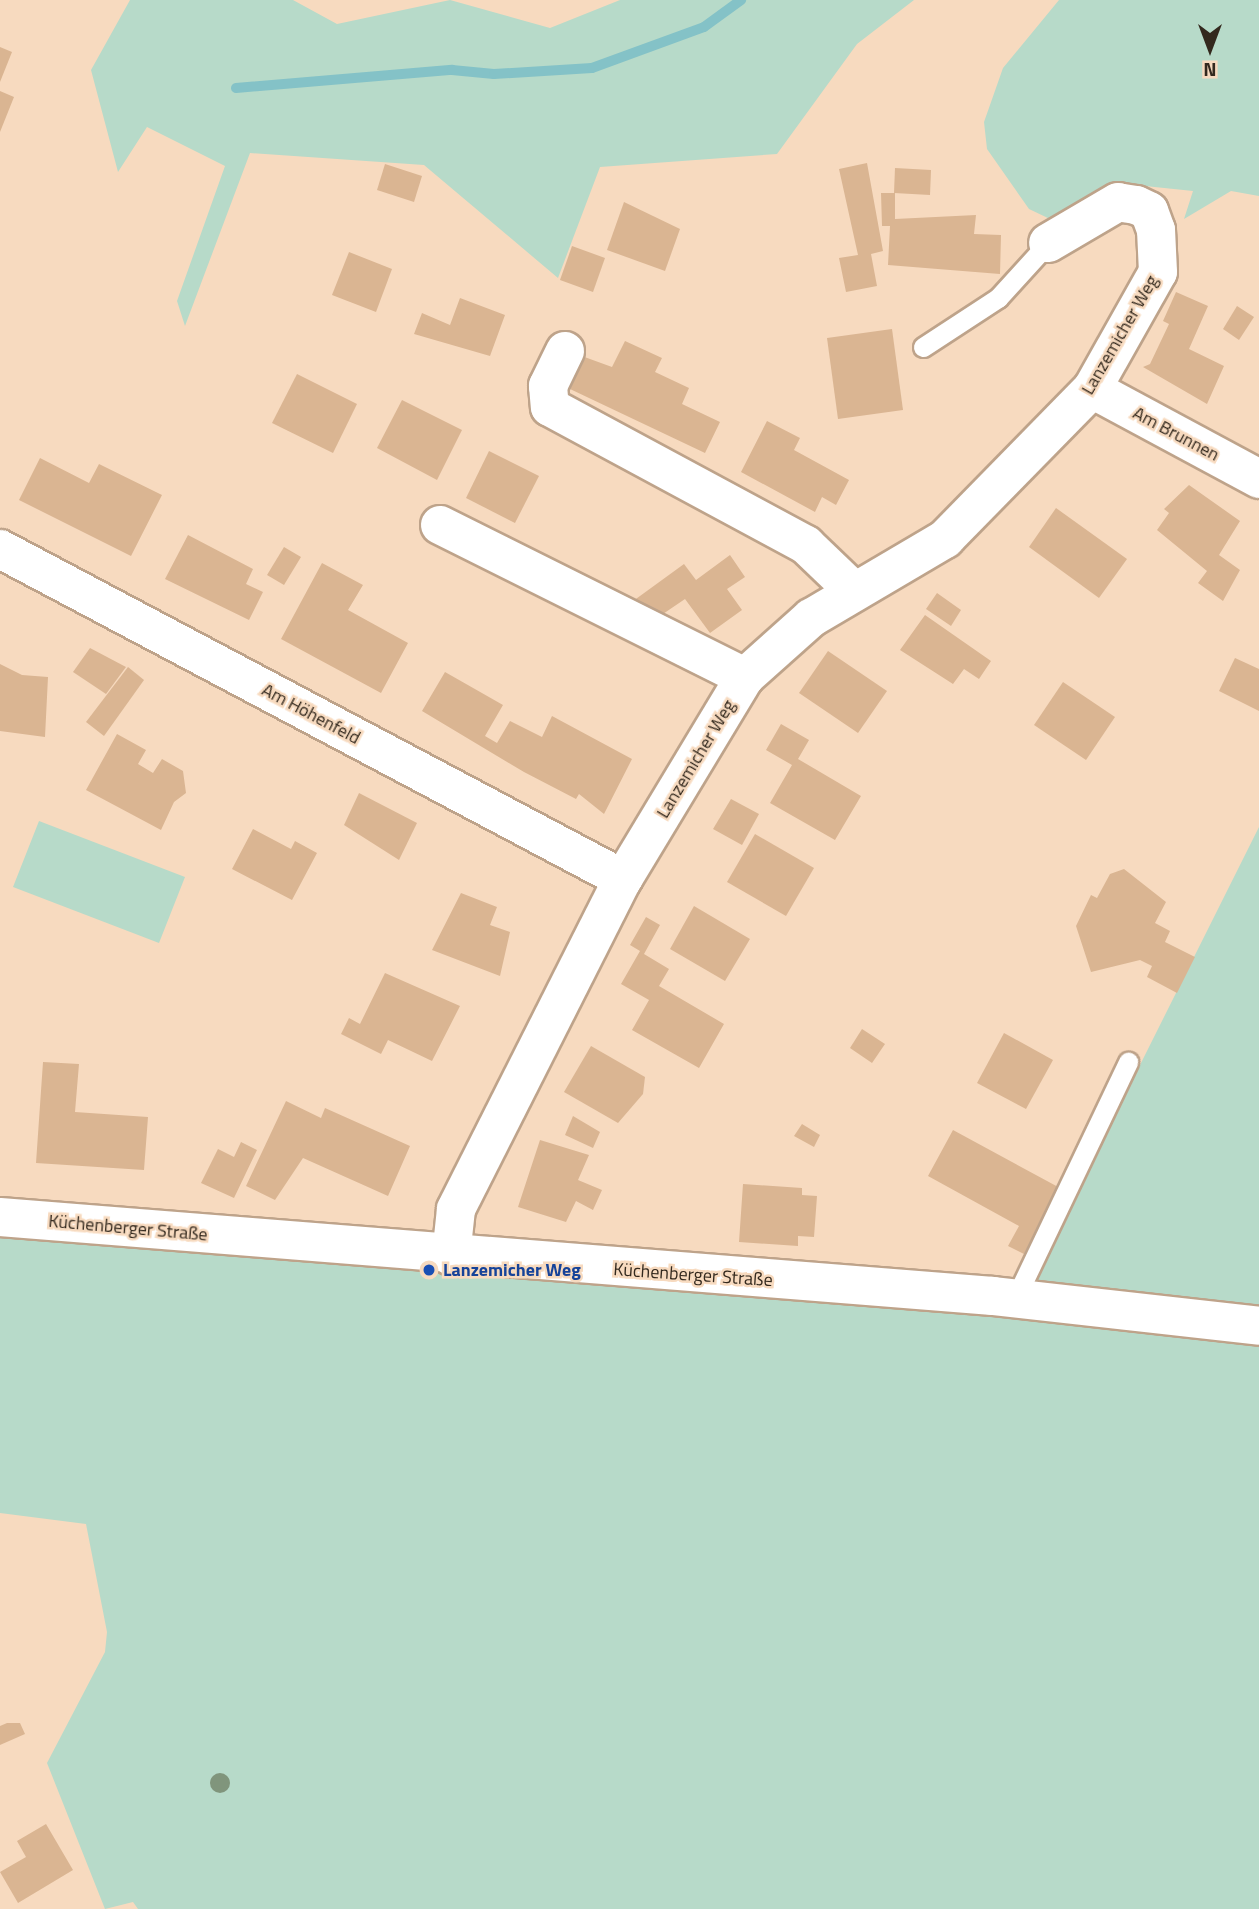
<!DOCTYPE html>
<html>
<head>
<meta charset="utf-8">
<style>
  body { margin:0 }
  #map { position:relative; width:1259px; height:1909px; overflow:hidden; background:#f7dabf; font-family:"Titillium Web",sans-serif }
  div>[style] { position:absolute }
  .green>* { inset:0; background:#b7dac9 }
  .stream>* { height:10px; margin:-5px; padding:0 5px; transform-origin:5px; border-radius:5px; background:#84c2c7 }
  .building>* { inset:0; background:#dab592 }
  .roads { filter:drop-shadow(2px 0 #bea38a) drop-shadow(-2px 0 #bea38a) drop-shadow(0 2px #bea38a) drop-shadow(0 -2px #bea38a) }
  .lane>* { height:19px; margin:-9.5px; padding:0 9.5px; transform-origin:9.5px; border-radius:9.5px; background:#fff }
  .street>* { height:38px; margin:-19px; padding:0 19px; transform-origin:19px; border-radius:19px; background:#fff }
  .trees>* { width:20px; height:20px; margin:-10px; border-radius:50%; background:#80957c }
  .dots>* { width:19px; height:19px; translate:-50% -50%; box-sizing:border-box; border:4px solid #f7dabf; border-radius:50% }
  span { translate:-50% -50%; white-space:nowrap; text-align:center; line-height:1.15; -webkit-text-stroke:5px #f7dabf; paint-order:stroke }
  .street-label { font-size:18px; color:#33291e }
  .transit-label { font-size:18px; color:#164399; font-weight:700 }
  .left { translate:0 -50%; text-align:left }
  .north { position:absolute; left:1175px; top:14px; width:70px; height:70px; -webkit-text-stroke:5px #f7dabf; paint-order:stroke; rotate:180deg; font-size:19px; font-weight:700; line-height:28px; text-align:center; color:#33291e }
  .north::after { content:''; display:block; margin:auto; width:24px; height:32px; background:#33291e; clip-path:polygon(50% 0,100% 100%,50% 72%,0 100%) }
</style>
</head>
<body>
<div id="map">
  <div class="green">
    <div style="clip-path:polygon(130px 0,293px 0,337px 24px,450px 0,550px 28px,620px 0,914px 0,857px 44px,777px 154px,600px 167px,558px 278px,424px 165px,250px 153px,185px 326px,177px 301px,225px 166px,147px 127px,118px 172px,91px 70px)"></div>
    <div style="clip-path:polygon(1059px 0,1259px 0,1259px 196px,1231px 191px,1184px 219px,1193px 191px,1145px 186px,1050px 219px,1029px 209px,987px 149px,984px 122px,1003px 68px)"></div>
    <div style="clip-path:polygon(39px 821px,185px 877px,159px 943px,13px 887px)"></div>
    <div style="clip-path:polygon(1259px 827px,1259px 1312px,1028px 1289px)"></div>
    <div style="clip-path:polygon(0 1233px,1259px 1338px,1259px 1909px,138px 1909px,133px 1902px,105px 1909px,47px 1763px,105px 1652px,107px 1632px,86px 1524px,0 1513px)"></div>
  </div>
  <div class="stream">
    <div style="left:236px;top:88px;width:217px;rotate:-4.8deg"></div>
    <div style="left:452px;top:70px;width:42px;rotate:5.4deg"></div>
    <div style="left:494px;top:74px;width:98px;rotate:-3.5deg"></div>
    <div style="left:592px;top:68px;width:119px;rotate:-20.1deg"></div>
    <div style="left:704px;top:27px;width:46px;rotate:-36.1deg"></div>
  </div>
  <div class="building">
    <div style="clip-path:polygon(0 47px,12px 52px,0 82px)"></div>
    <div style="clip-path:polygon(0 91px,14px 97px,0 132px)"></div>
    <div style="clip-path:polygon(867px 163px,883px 251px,871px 254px,877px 286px,846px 292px,839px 258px,858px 255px,839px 169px)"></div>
    <div style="clip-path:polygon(385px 164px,422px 176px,414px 202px,377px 190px)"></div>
    <div style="clip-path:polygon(895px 168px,931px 170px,930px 195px,894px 193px)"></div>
    <div style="clip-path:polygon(881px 193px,895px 193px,895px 219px,976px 215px,974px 234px,1001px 235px,1000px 274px,888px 265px,890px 226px,882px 226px)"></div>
    <div style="clip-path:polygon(624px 202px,680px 229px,665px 271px,607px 250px)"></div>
    <div style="clip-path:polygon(572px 246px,605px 258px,593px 292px,560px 280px)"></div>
    <div style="clip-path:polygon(349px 252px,392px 269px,376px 312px,332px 295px)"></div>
    <div style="clip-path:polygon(1176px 292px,1208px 306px,1189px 349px,1224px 366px,1207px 404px,1143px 367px,1150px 364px,1169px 324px,1163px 321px)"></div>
    <div style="clip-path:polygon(460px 298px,505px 315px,490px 356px,414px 334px,422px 313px,450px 325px)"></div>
    <div style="clip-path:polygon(1237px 306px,1254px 317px,1239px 340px,1223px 329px)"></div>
    <div style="clip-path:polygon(892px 329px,903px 410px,838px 419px,827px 338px)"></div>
    <div style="clip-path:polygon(625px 341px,662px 358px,655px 372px,689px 388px,682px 404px,720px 422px,705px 453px,570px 389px,564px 374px,579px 355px,612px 367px)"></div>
    <div style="clip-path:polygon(297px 374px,357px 404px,333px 453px,272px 423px)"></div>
    <div style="clip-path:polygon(402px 400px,462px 430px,437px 480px,377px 448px)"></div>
    <div style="clip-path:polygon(767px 421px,800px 438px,794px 450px,849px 480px,836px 505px,822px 497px,815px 512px,741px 472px)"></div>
    <div style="clip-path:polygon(489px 451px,539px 476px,515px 523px,466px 498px)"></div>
    <div style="clip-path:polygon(40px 458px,89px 483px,99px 464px,162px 495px,131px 556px,19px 500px)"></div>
    <div style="clip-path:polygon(1189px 485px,1240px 521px,1219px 555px,1240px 570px,1223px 601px,1198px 583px,1207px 571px,1157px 530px,1169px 513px,1164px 509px)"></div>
    <div style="clip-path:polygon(1056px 508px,1127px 559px,1099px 598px,1029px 547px)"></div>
    <div style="clip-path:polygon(188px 535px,253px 569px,246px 584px,263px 592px,249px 620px,165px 579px)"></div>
    <div style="clip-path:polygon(284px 547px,301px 557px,284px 585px,267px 575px)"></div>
    <div style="clip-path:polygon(730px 555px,745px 577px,727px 589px,742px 610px,710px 633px,685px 599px,657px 618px,629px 604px,684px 564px,696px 580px)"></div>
    <div style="clip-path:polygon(322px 563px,363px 585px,348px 610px,408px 643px,381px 693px,281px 639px)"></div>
    <div style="clip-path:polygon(937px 593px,961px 610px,951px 626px,926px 609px)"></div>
    <div style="clip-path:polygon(925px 615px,991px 661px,979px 679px,964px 669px,953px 684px,900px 650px)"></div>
    <div style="clip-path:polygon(90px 648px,126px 667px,106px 694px,73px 672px)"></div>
    <div style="clip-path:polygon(828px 651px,887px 691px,858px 733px,799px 693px)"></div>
    <div style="clip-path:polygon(1235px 658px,1259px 669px,1259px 711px,1219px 691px)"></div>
    <div style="clip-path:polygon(0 664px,22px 675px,48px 677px,45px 737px,0 731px)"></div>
    <div style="clip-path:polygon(128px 667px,144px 680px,104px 736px,86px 722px)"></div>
    <div style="clip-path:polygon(445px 672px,503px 705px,485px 736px,497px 743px,510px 721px,542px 737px,552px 716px,632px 759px,604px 814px,579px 794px,576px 799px,524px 772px,422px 711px)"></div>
    <div style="clip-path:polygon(1063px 682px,1115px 717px,1086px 760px,1034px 725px)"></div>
    <div style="clip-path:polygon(781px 724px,809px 740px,798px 759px,861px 796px,835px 840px,770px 803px,792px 765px,766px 750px)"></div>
    <div style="clip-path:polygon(117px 734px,146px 750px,138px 764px,153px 773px,162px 759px,183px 771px,186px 793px,174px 802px,161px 830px,86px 790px)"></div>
    <div style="clip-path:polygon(359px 793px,417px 823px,399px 860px,344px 825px)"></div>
    <div style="clip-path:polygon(731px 799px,759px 814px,742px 845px,713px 829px)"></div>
    <div style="clip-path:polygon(253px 829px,291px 849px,295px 841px,317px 853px,292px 900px,232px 869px)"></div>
    <div style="clip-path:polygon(755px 834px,814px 868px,786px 916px,727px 882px)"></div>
    <div style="clip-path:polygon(1124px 869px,1166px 902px,1155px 923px,1170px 931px,1165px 942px,1195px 957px,1177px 993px,1147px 977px,1152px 966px,1140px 960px,1091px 972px,1076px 926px,1091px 895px,1097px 898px,1110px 874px)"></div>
    <div style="clip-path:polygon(461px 893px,497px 907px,490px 925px,510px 932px,500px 976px,432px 950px)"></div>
    <div style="clip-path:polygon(694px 906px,750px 939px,725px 981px,670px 949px)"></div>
    <div style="clip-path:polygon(646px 917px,660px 925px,644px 954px,669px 969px,659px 986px,724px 1024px,699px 1068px,632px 1030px,649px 1000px,621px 984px,640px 951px,630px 945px)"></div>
    <div style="clip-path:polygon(385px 973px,460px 1006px,432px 1061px,388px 1040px,381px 1054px,341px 1034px,349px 1018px,360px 1024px)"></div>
    <div style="clip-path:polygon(862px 1029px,885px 1044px,872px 1063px,850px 1048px)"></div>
    <div style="clip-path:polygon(1004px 1033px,1053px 1060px,1026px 1109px,977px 1083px)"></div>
    <div style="clip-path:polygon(591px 1046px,645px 1077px,643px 1094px,618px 1123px,564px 1092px)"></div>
    <div style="clip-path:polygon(43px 1062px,79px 1064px,75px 1112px,148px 1117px,144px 1170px,36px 1163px)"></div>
    <div style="clip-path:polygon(286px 1101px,321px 1118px,325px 1108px,410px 1146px,388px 1196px,303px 1158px,275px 1200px,246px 1186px)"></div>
    <div style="clip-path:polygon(573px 1116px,600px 1132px,593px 1148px,565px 1135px)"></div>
    <div style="clip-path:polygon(802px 1124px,820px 1135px,814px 1147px,794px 1136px)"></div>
    <div style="clip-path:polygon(953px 1130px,1060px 1188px,1024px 1254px,1008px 1246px,1019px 1226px,928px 1176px)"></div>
    <div style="clip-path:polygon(540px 1140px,589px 1155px,578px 1180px,602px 1190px,593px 1210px,576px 1201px,566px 1222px,518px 1207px)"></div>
    <div style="clip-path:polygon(241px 1142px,257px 1150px,234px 1198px,201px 1183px,218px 1149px,234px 1157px)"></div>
    <div style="clip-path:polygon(743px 1184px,802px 1188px,802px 1195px,817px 1196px,814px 1237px,798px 1236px,798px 1246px,739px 1242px)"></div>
    <div style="clip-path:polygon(7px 1723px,20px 1723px,25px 1734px,0 1745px,0 1726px)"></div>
    <div style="clip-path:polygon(46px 1824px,73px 1870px,18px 1903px,0 1872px,26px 1857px,17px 1841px)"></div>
  </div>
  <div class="roads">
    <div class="lane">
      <div style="left:923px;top:347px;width:90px;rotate:-33.2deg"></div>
      <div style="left:998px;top:298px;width:74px;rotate:-47.7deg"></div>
      <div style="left:1015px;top:1299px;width:263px;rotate:-64.5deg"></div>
    </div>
    <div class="street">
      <div style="left:565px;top:351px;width:39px;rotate:116deg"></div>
      <div style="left:548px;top:386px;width:21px;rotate:85deg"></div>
      <div style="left:550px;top:407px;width:291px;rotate:28.3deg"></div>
      <div style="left:806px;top:545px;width:65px;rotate:43.8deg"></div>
      <div style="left:1092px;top:389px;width:190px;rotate:28.3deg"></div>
      <div style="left:440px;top:525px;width:341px;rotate:26.5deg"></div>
      <div style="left:0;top:549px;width:705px;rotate:27.91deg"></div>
      <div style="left:0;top:1217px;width:996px;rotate:4.55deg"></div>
      <div style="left:993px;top:1296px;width:268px;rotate:6.4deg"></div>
      <div style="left:451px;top:1256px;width:47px;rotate:-83.9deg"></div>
      <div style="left:456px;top:1209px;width:370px;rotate:-63.2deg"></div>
      <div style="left:623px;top:879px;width:236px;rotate:-58.9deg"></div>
      <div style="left:745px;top:677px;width:89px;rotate:-41.8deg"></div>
      <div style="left:811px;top:618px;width:156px;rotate:-30.5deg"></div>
      <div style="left:945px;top:539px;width:210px;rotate:-45.6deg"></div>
      <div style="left:1092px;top:389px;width:134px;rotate:-60.6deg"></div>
      <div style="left:1158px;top:272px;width:42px;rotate:-92.7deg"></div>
      <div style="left:1156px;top:230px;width:20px;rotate:-110deg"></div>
      <div style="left:1149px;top:211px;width:14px;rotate:-155deg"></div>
      <div style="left:1136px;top:205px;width:18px;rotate:-171deg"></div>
      <div style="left:1118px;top:202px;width:81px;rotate:149.6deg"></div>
    </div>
  </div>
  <div class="trees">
    <div style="left:220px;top:1783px"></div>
  </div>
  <div class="dots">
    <div style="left:429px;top:1270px;background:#1a4fb4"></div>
  </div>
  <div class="street-label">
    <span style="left:1120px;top:335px;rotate:-60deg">Lanzemicher Weg</span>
    <span style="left:1176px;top:434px;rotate:28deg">Am Brunnen</span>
    <span style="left:311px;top:714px;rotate:28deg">Am Höhenfeld</span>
    <span style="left:696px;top:759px;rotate:-59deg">Lanzemicher Weg</span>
    <span style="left:128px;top:1228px;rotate:5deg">Küchenberger Straße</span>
    <span style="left:693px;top:1275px;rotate:4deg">Küchenberger Straße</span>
  </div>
  <div class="transit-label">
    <span class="left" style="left:443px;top:1270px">Lanzemicher Weg</span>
  </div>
  <div class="north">N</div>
</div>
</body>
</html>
